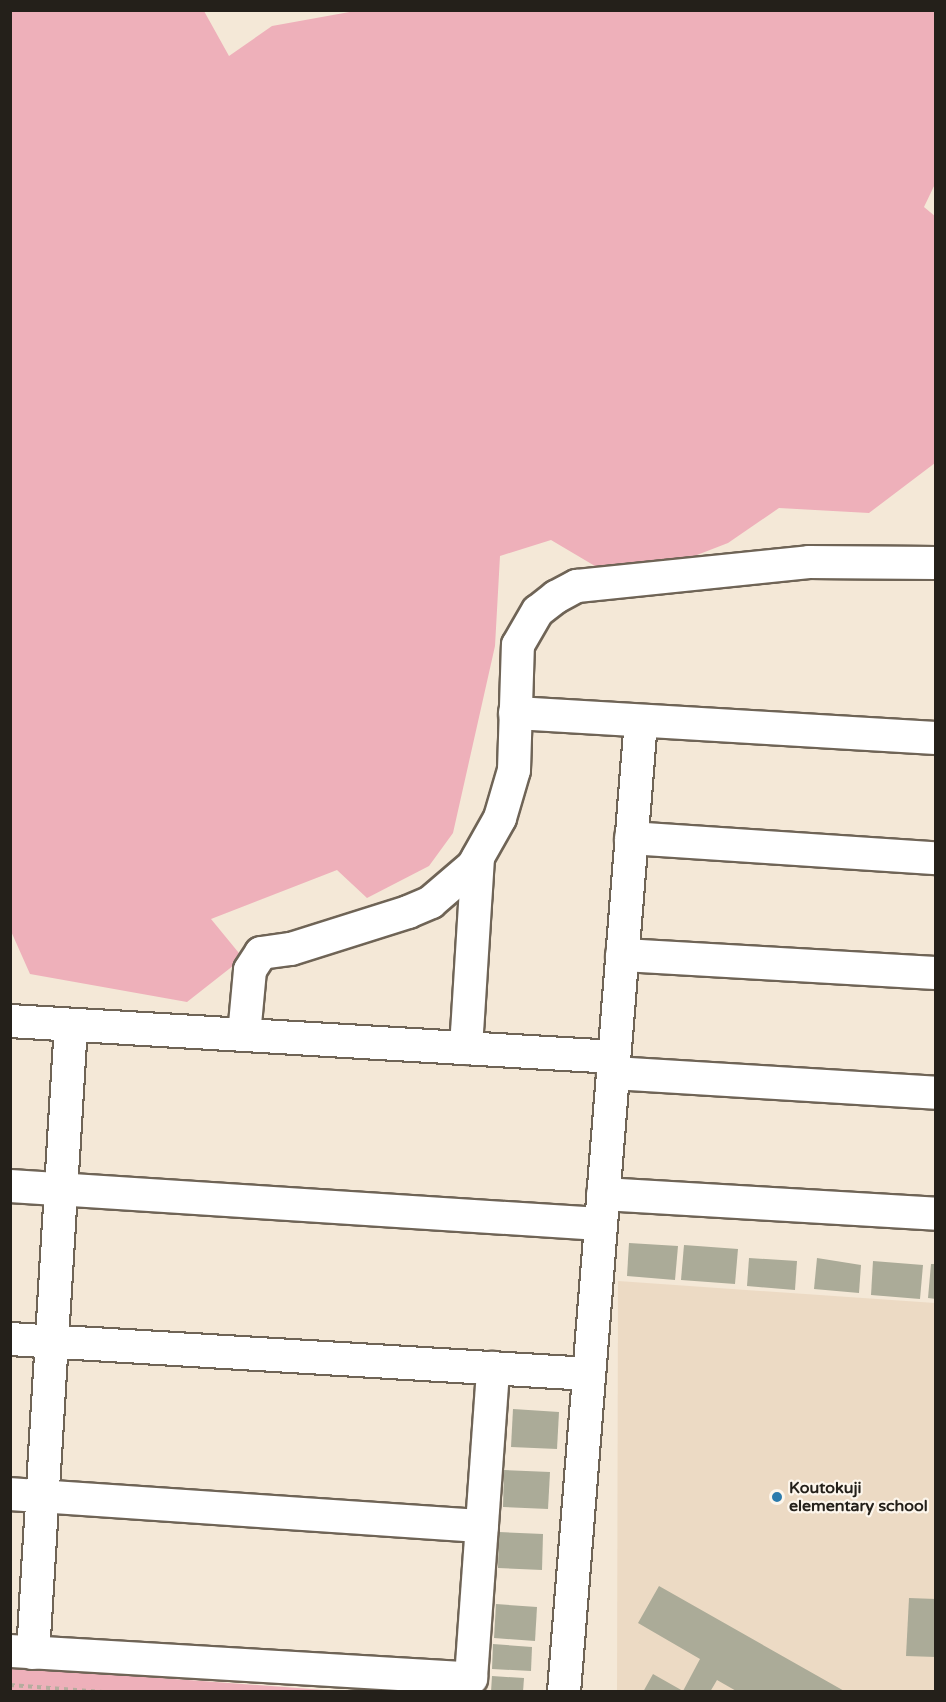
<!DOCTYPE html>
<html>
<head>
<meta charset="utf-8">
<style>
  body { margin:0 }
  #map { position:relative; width:946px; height:1702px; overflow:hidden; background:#f4e8d7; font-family:"Varela Round",sans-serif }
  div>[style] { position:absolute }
  .built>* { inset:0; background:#ecdac4 }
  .green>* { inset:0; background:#eeb0ba }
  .building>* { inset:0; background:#abab98 }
  .path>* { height:4px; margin-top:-2px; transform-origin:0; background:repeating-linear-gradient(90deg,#b5ac9e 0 4.5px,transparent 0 9px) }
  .roads { filter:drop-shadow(2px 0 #6f6456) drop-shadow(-2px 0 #6f6456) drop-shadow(0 2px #6f6456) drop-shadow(0 -2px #6f6456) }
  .minor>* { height:32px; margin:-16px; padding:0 16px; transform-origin:16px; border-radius:16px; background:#fff }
  .dots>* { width:16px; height:16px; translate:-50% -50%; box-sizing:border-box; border:3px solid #fdf6ec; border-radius:50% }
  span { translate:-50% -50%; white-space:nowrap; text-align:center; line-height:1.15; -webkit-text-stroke:4.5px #fdf6ec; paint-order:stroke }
  .poi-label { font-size:16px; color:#24201a; font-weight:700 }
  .left { translate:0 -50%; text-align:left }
  .frame { position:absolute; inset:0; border:12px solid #24201a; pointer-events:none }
</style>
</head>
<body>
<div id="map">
  <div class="built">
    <div style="clip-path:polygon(618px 1281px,935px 1303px,935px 1691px,617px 1692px)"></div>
  </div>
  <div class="green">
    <div style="clip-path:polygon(10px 11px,204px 11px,229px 56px,272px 26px,355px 11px,935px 11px,935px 184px,924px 207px,936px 217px,935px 463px,869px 513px,779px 508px,728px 543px,684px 560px,600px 569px,551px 540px,500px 556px,495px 646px,453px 833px,429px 866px,367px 898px,337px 870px,211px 919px,243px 958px,187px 1002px,30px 974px,10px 929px)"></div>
    <div style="clip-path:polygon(11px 1667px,324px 1690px,345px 1691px,11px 1691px)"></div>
  </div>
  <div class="building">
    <div style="clip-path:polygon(629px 1243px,678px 1246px,675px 1280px,627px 1276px)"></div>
    <div style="clip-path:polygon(684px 1245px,738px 1249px,735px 1284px,681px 1280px)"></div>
    <div style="clip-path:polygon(749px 1258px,797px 1261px,795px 1290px,747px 1286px)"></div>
    <div style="clip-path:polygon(817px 1258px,861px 1265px,859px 1293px,814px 1289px)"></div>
    <div style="clip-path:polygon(873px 1261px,923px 1265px,920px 1299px,871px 1295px)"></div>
    <div style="clip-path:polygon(931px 1264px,936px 1264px,936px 1299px,928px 1298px)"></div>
    <div style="clip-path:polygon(513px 1409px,559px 1412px,557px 1449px,511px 1447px)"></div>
    <div style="clip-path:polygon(504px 1470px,550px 1472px,548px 1509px,503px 1507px)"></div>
    <div style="clip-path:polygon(499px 1532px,543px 1534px,542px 1570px,498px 1568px)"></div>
    <div style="clip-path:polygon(659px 1586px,846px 1692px,738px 1692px,717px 1680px,710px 1692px,643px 1692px,653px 1674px,683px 1691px,700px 1659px,638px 1623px)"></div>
    <div style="clip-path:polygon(909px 1598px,936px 1599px,936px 1657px,906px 1656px)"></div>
    <div style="clip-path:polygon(496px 1604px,537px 1607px,535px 1641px,494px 1638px)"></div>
    <div style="clip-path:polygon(493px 1644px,532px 1647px,531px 1671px,492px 1669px)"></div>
    <div style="clip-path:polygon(492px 1676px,524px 1678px,523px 1692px,491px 1692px)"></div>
  </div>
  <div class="path">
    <div style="left:10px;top:1685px;width:93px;rotate:4.3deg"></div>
  </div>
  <div class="roads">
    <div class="minor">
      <div style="left:515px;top:713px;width:422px;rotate:3.4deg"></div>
      <div style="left:631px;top:838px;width:306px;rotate:3.8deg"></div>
      <div style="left:622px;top:955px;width:315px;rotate:3.3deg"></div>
      <div style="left:10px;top:1021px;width:605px;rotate:3.41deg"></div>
      <div style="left:244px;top:1035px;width:65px;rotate:-84.7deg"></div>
      <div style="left:250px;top:970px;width:20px;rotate:-57deg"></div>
      <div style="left:261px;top:953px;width:30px;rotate:-8deg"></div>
      <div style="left:291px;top:949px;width:123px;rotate:-17.5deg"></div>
      <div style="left:408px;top:912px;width:25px;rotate:-23deg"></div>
      <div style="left:431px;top:902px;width:55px;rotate:-40.6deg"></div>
      <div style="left:473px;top:866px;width:55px;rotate:-60.6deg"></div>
      <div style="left:500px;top:818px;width:50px;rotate:-73.7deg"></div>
      <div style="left:514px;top:770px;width:125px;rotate:-88.2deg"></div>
      <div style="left:518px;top:645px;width:39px;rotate:-60deg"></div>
      <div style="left:538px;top:611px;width:23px;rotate:-38deg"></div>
      <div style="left:556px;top:597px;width:24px;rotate:-28deg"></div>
      <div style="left:577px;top:586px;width:233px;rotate:-5.9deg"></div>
      <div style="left:809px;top:562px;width:127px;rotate:0.5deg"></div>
      <div style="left:466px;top:1048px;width:190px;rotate:-86.4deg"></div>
      <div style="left:613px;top:1073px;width:324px;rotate:3.5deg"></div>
      <div style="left:10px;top:1186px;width:591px;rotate:3.69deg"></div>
      <div style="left:603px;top:1194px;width:334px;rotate:3.4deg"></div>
      <div style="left:10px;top:1339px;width:580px;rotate:3.46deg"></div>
      <div style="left:10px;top:1494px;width:473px;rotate:3.9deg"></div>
      <div style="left:10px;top:1651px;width:462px;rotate:3.4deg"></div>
      <div style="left:471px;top:1678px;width:311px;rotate:-85.9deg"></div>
      <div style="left:33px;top:1653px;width:629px;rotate:-86.54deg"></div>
      <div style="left:564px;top:1692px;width:974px;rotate:-85.47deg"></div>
    </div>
  </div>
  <div class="dots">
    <div style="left:777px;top:1497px;background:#2c7bac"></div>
  </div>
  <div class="poi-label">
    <span class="left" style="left:789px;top:1497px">Koutokuji<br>elementary school</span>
  </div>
  <div class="frame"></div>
</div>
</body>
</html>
